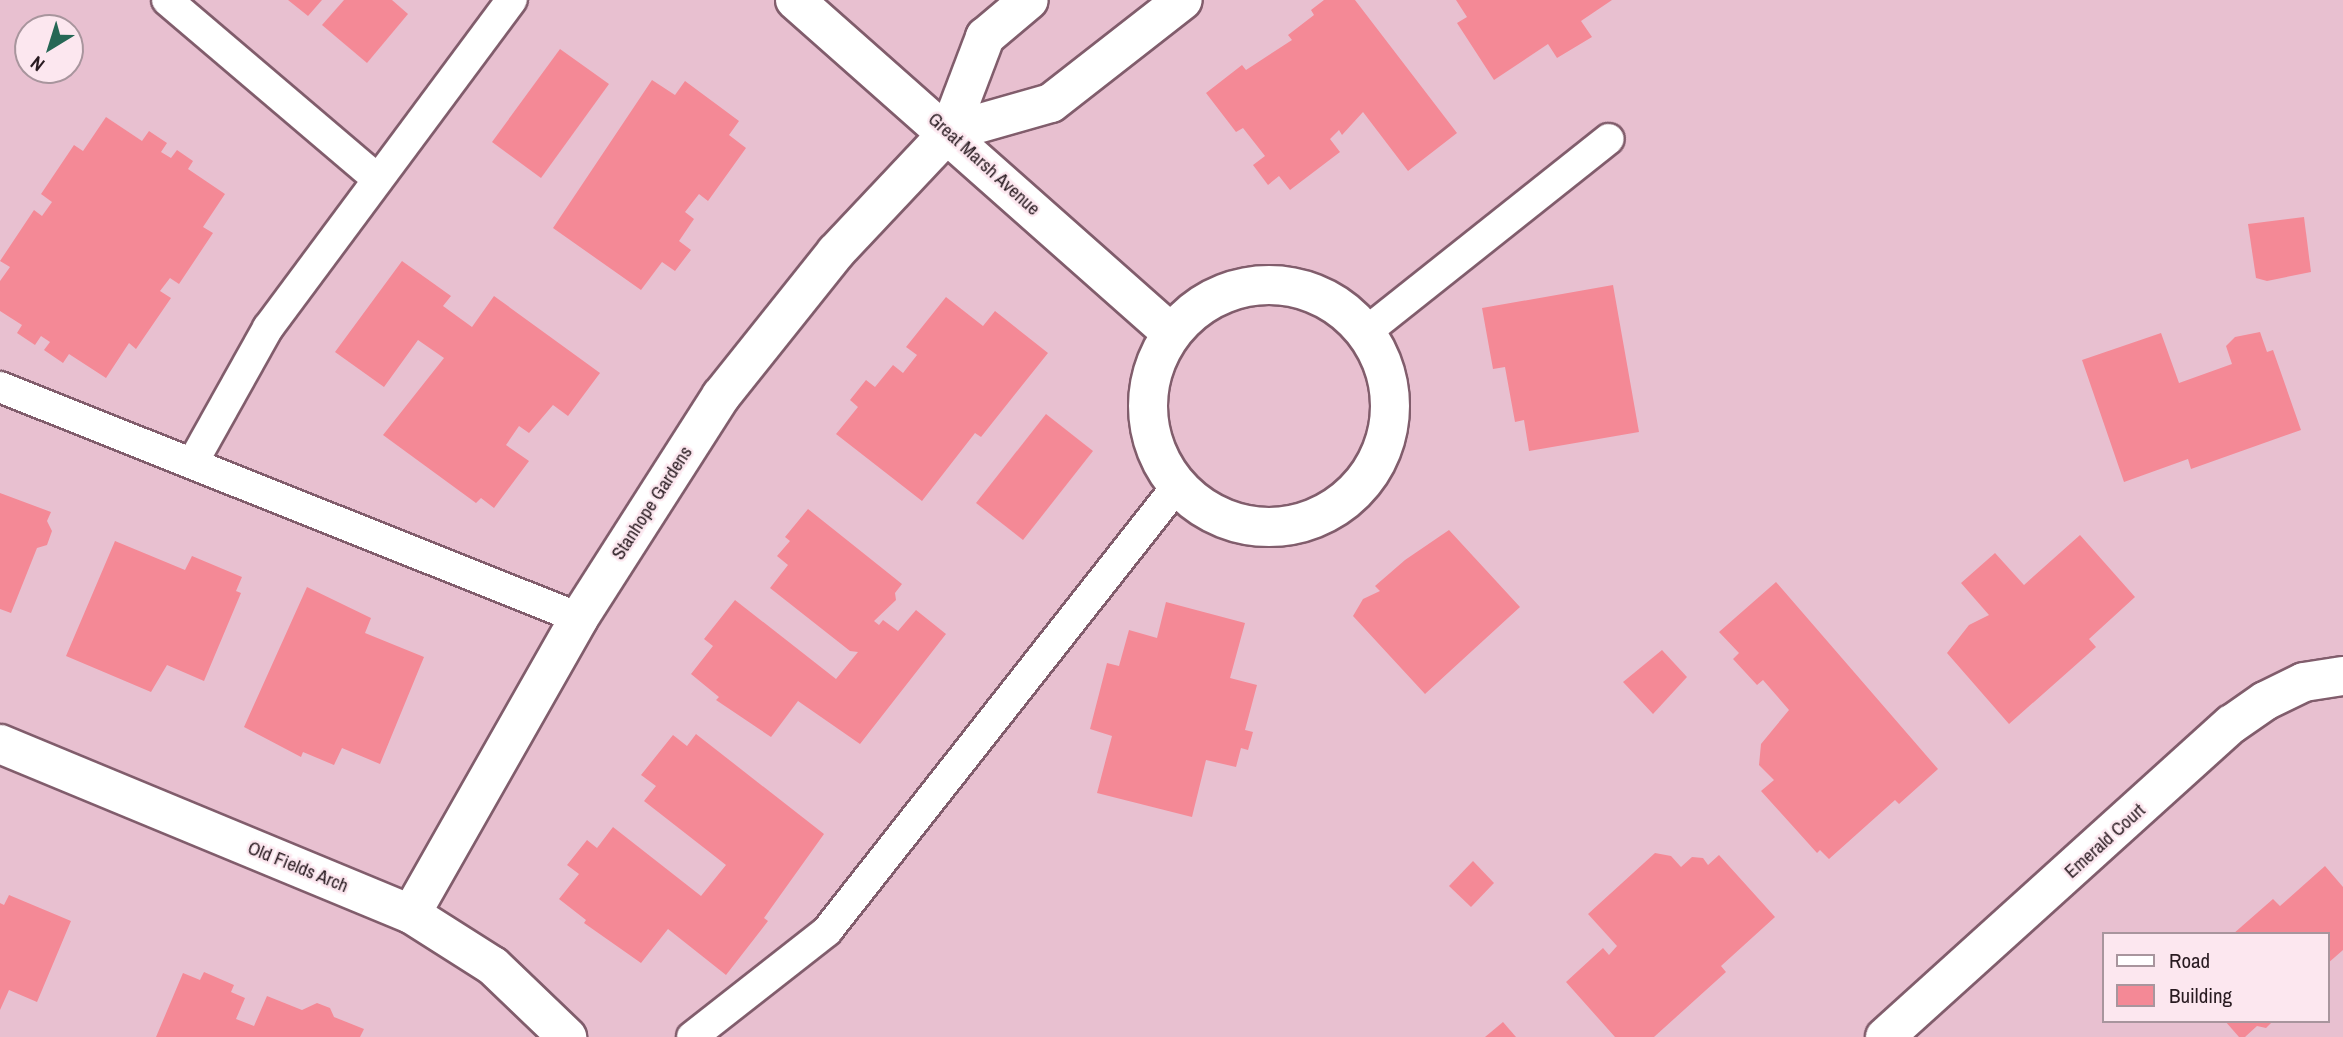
<!DOCTYPE html>
<html>
<head>
<meta charset="utf-8">
<style>
  body { margin:0 }
  #map { position:relative; width:2343px; height:1037px; overflow:hidden; background:#e8c0d0; font-family:"Archivo Narrow",sans-serif }
  div>[style] { position:absolute }
  .building>* { inset:0; background:#f48996 }
  .roads { filter:drop-shadow(2px 0 #815d6c) drop-shadow(-2px 0 #815d6c) drop-shadow(0 2px #815d6c) drop-shadow(0 -2px #815d6c) }
  .service>* { height:30px; margin:-15px; padding:0 15px; transform-origin:15px; border-radius:15px; background:#fff }
  .minor>* { height:38px; margin:-19px; padding:0 19px; transform-origin:19px; border-radius:19px; background:#fff }
  .minor>.ring { margin:-19px; padding:0; box-sizing:content-box; background:none; border:38px solid #fff; border-radius:50% }
  span { translate:-50% -50%; white-space:nowrap; text-align:center; line-height:1.15; -webkit-text-stroke:5px #fce7ef; paint-order:stroke }
  .street-label { font-size:19px; color:#291b21 }
  .legend { position:absolute; left:2102px; top:932px; width:228px; height:91px; box-sizing:border-box; background:#fce7ef; border:2px solid #a8959d; margin:0; padding:9px 12px; list-style:none; font-size:21px; color:#291b21 }
  .legend li { display:flex; align-items:center; gap:14px; height:35px }
  .legend b { width:35px; border:2px solid #a8959d }
  .north { position:absolute; left:14px; top:14px; width:70px; height:70px; box-sizing:border-box; background:#fce7ef; border:2px solid #a8959d; border-radius:50%; rotate:218deg; font-size:19px; font-weight:700; line-height:28px; text-align:center; color:#291b21 }
  .north::after { content:''; display:block; margin:auto; width:24px; height:32px; background:#266755; clip-path:polygon(50% 0,100% 100%,50% 72%,0 100%) }
</style>
</head>
<body>
<div id="map">
  <div class="building">
    <div style="clip-path:polygon(288px 0,322px 0,308px 16px)"></div>
    <div style="clip-path:polygon(344px 0,392px 0,408px 14px,367px 63px,322px 25px)"></div>
    <div style="clip-path:polygon(1324px 0,1355px 0,1457px 133px,1408px 171px,1363px 112px,1342px 135px,1339px 130px,1330px 139px,1340px 152px,1290px 190px,1279px 176px,1268px 185px,1253px 165px,1265px 156px,1243px 128px,1236px 132px,1206px 93px,1242px 65px,1246px 70px,1292px 40px,1288px 35px,1314px 15px,1311px 10px)"></div>
    <div style="clip-path:polygon(1456px 0,1612px 0,1581px 21px,1592px 37px,1557px 58px,1548px 44px,1494px 80px,1457px 23px,1467px 17px)"></div>
    <div style="clip-path:polygon(560px 49px,609px 84px,541px 178px,492px 142px)"></div>
    <div style="clip-path:polygon(652px 80px,675px 95px,685px 81px,739px 121px,729px 135px,746px 148px,708px 201px,699px 194px,685px 212px,694px 219px,679px 241px,691px 250px,675px 271px,662px 262px,641px 290px,553px 228px)"></div>
    <div style="clip-path:polygon(106px 117px,142px 141px,149px 131px,167px 143px,161px 152px,171px 158px,177px 150px,193px 161px,188px 169px,225px 194px,203px 227px,213px 233px,179px 284px,170px 278px,160px 291px,171px 298px,136px 349px,129px 343px,106px 378px,69px 354px,63px 363px,44px 350px,50px 342px,41px 336px,35px 345px,17px 333px,22px 325px,0 311px,0 281px,10px 267px,0 261px,34px 210px,42px 216px,52px 202px,41px 194px,74px 145px,83px 151px)"></div>
    <div style="clip-path:polygon(2304px 217px,2311px 272px,2267px 281px,2256px 278px,2248px 224px)"></div>
    <div style="clip-path:polygon(402px 261px,451px 296px,443px 306px,472px 327px,494px 296px,600px 373px,568px 416px,553px 405px,529px 433px,519px 426px,506px 445px,529px 461px,494px 508px,481px 498px,476px 503px,383px 435px,444px 358px,418px 340px,384px 387px,335px 352px)"></div>
    <div style="clip-path:polygon(1613px 285px,1639px 432px,1529px 451px,1524px 420px,1515px 422px,1505px 367px,1493px 369px,1482px 308px)"></div>
    <div style="clip-path:polygon(946px 297px,983px 326px,995px 311px,1048px 353px,981px 437px,975px 433px,922px 501px,836px 434px,858px 407px,850px 400px,866px 380px,875px 387px,893px 365px,903px 373px,917px 355px,906px 347px)"></div>
    <div style="clip-path:polygon(2260px 332px,2267px 352px,2273px 350px,2301px 430px,2191px 469px,2188px 459px,2124px 482px,2082px 360px,2161px 333px,2179px 383px,2232px 364px,2226px 346px,2235px 337px)"></div>
    <div style="clip-path:polygon(1046px 414px,1093px 451px,1023px 540px,976px 503px)"></div>
    <div style="clip-path:polygon(0 493px,51px 512px,47px 521px,52px 531px,47px 545px,37px 548px,11px 613px,0 609px)"></div>
    <div style="clip-path:polygon(808px 509px,902px 584px,895px 593px,896px 600px,874px 621px,879px 625px,883px 620px,898px 631px,916px 610px,946px 634px,860px 744px,798px 701px,771px 737px,716px 700px,719px 697px,691px 674px,713px 646px,704px 639px,735px 600px,836px 679px,858px 652px,850px 651px,770px 588px,788px 565px,777px 556px,790px 541px,785px 537px)"></div>
    <div style="clip-path:polygon(1449px 530px,1520px 607px,1425px 694px,1353px 616px,1363px 599px,1380px 591px,1375px 586px,1405px 560px)"></div>
    <div style="clip-path:polygon(2080px 535px,2135px 597px,2089px 639px,2096px 647px,2009px 724px,1947px 653px,1969px 625px,1989px 615px,1961px 583px,1995px 553px,2024px 585px)"></div>
    <div style="clip-path:polygon(115px 541px,185px 570px,192px 556px,242px 577px,236px 591px,241px 593px,204px 681px,167px 665px,151px 692px,66px 656px)"></div>
    <div style="clip-path:polygon(1776px 582px,1938px 769px,1899px 804px,1895px 800px,1829px 859px,1820px 850px,1817px 853px,1761px 791px,1774px 780px,1759px 765px,1761px 744px,1789px 710px,1763px 680px,1757px 685px,1733px 659px,1739px 653px,1719px 632px)"></div>
    <div style="clip-path:polygon(307px 587px,371px 618px,365px 633px,424px 657px,380px 764px,342px 748px,334px 765px,303px 752px,301px 757px,244px 727px)"></div>
    <div style="clip-path:polygon(1166px 602px,1245px 623px,1230px 678px,1257px 685px,1245px 730px,1253px 732px,1248px 750px,1241px 748px,1236px 767px,1206px 760px,1192px 817px,1097px 793px,1112px 736px,1090px 729px,1107px 663px,1119px 666px,1129px 630px,1157px 638px)"></div>
    <div style="clip-path:polygon(1662px 650px,1687px 677px,1653px 714px,1623px 682px)"></div>
    <div style="clip-path:polygon(696px 734px,824px 834px,764px 918px,768px 921px,726px 975px,668px 929px,641px 963px,584px 923px,586px 920px,559px 899px,579px 874px,567px 865px,587px 840px,597px 848px,613px 827px,701px 896px,726px 865px,644px 801px,656px 786px,641px 775px,673px 735px,687px 746px)"></div>
    <div style="clip-path:polygon(1655px 853px,1671px 856px,1681px 867px,1692px 857px,1703px 858px,1708px 865px,1719px 855px,1775px 917px,1721px 966px,1726px 972px,1654px 1037px,1615px 1037px,1566px 982px,1603px 948px,1609px 955px,1617px 946px,1588px 914px)"></div>
    <div style="clip-path:polygon(1473px 861px,1494px 883px,1471px 907px,1449px 886px)"></div>
    <div style="clip-path:polygon(2325px 866px,2343px 887px,2343px 950px,2327px 964px,2327px 934px,2233px 934px,2273px 899px,2280px 906px)"></div>
    <div style="clip-path:polygon(9px 895px,71px 921px,37px 1002px,9px 990px,0 1010px,0 903px,4px 905px)"></div>
    <div style="clip-path:polygon(204px 972px,234px 985px,231px 992px,245px 998px,236px 1019px,254px 1026px,267px 996px,302px 1010px,317px 1003px,330px 1008px,334px 1017px,364px 1029px,360px 1037px,156px 1037px,183px 973px,200px 980px)"></div>
    <div style="clip-path:polygon(2225px 1021px,2273px 1021px,2266px 1028px,2257px 1026px,2245px 1037px,2239px 1037px)"></div>
    <div style="clip-path:polygon(1503px 1022px,1516px 1037px,1485px 1037px)"></div>
  </div>
  <div class="roads">
    <div class="service">
      <div style="left:167px;top:0;width:276px;rotate:40.4deg"></div>
      <div style="left:1366px;top:332px;width:310px;rotate:-38.5deg"></div>
      <div style="left:0;top:387px;width:623px;rotate:21.75deg"></div>
      <div style="left:193px;top:462px;width:154px;rotate:-60.8deg"></div>
      <div style="left:268px;top:328px;width:409px;rotate:-53.4deg"></div>
      <div style="left:692px;top:1037px;width:172px;rotate:-38.1deg"></div>
      <div style="left:827px;top:931px;width:568px;rotate:-51.8deg"></div>
    </div>
    <div class="minor">
      <div style="left:795px;top:0;width:501px;rotate:41.52deg"></div>
      <div style="left:949px;top:132px;width:106px;rotate:-15.9deg"></div>
      <div style="left:1051px;top:103px;width:167px;rotate:-38deg"></div>
      <div class="ring" style="left:1148px;top:285px;width:204px;height:204px"></div>
      <div style="left:0;top:744px;width:445px;rotate:22.5deg"></div>
      <div style="left:411px;top:914px;width:97px;rotate:32.4deg"></div>
      <div style="left:493px;top:966px;width:103px;rotate:43.8deg"></div>
      <div style="left:411px;top:914px;width:340px;rotate:-60.4deg"></div>
      <div style="left:579px;top:618px;width:264px;rotate:-57.4deg"></div>
      <div style="left:721px;top:396px;width:184px;rotate:-51.4deg"></div>
      <div style="left:836px;top:252px;width:165px;rotate:-46.7deg"></div>
      <div style="left:949px;top:132px;width:102px;rotate:-69.2deg"></div>
      <div style="left:985px;top:37px;width:57px;rotate:-40.1deg"></div>
      <div style="left:1885px;top:1037px;width:467px;rotate:-42.1deg"></div>
      <div style="left:2232px;top:724px;width:40px;rotate:-34.9deg"></div>
      <div style="left:2265px;top:701px;width:43px;rotate:-26deg"></div>
      <div style="left:2304px;top:682px;width:39px;rotate:-9deg"></div>
    </div>
  </div>
  <div class="street-label">
    <span style="left:984px;top:164px;rotate:42deg">Great Marsh Avenue</span>
    <span style="left:652px;top:503px;rotate:-57deg">Stanhope Gardens</span>
    <span style="left:2105px;top:841px;rotate:-42deg">Emerald Court</span>
    <span style="left:298px;top:867px;rotate:22deg">Old Fields Arch</span>
  </div>
  <ul class="legend">
  <li><b style="height:9px;background:#fff"></b>Road</li>
  <li><b style="height:19px;background:#f48996"></b>Building</li>
  </ul>
  <div class="north">N</div>
</div>
</body>
</html>
